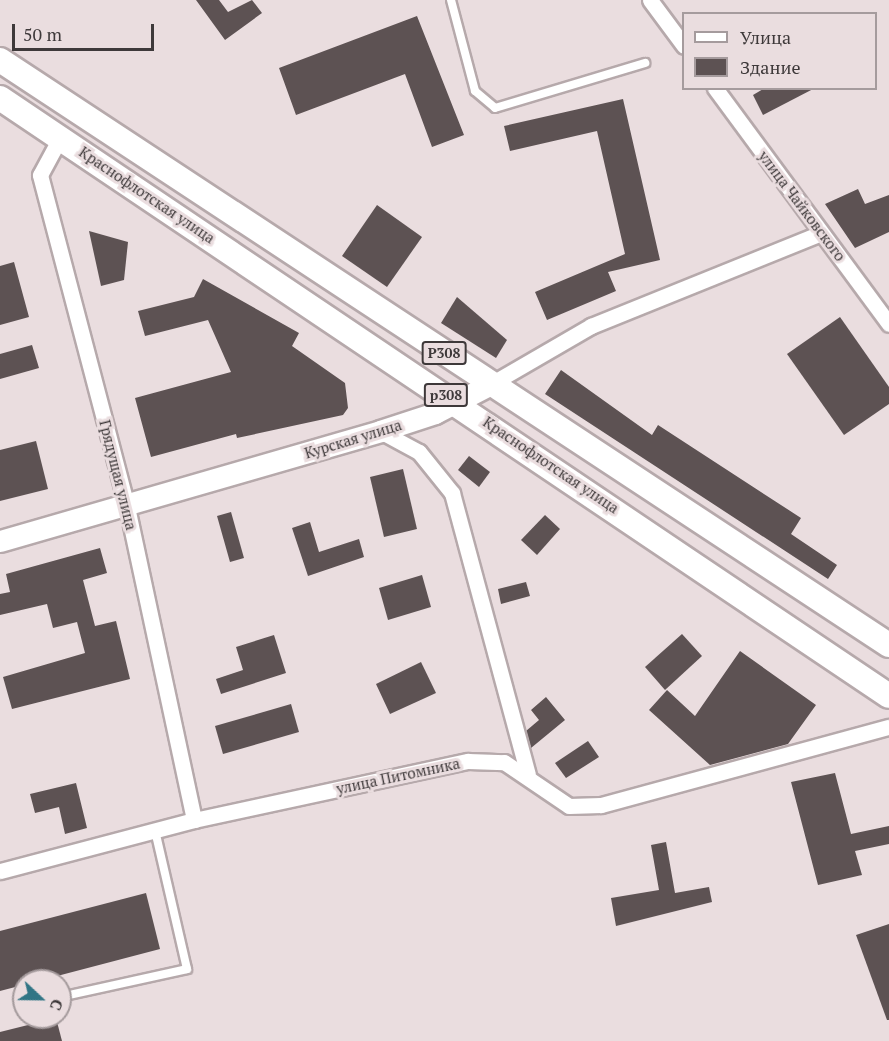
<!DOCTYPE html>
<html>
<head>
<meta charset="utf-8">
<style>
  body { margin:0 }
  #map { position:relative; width:889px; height:1041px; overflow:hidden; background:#eadddf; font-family:"PT Serif",serif }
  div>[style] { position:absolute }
  .building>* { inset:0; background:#5d5253 }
  .roads { filter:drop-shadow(2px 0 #b6a9ab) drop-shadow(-2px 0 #b6a9ab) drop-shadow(0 2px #b6a9ab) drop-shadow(0 -2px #b6a9ab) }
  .lane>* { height:8px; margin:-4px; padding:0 4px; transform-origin:4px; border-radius:4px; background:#fff }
  .street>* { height:15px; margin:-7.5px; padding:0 7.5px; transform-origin:7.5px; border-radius:7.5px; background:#fff }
  .secondary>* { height:21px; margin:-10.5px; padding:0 10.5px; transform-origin:10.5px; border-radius:10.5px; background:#fff }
  .primary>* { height:24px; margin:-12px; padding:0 12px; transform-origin:12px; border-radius:12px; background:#fff }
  span { translate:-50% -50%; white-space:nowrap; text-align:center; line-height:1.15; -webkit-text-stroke:6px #eadddf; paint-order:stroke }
  .shield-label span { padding:2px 4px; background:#eadddf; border:2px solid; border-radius:4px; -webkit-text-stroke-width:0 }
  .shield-label { font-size:14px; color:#3e393a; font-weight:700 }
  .street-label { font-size:15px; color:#3e393a }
  .legend { position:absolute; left:682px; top:12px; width:195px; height:78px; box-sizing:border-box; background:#eadddf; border:2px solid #a59b9d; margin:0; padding:8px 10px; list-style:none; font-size:18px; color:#3e393a }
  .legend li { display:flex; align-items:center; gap:12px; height:30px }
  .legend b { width:30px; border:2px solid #a59b9d }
  .north { position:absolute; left:12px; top:969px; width:60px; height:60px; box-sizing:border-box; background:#eadddf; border:2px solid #a59b9d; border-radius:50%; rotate:112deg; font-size:16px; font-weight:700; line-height:24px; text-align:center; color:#3e393a }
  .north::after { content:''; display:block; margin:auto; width:21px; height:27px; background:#317585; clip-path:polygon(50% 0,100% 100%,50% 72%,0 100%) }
  .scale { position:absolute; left:12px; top:24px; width:142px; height:27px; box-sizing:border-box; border:3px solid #3e393a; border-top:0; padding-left:8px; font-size:18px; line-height:21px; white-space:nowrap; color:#3e393a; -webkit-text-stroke:4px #eadddf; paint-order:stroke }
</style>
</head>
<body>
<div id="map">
  <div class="building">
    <div style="clip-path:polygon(196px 0,219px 0,228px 12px,252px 0,262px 13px,225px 40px)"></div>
    <div style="clip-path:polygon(417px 16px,464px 135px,432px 147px,405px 74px,296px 115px,279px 68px)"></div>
    <div style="clip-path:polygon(765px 88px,815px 88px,763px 115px,753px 95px)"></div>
    <div style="clip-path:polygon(623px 99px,660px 260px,608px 272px,616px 291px,547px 320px,535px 292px,625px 254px,597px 131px,510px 151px,504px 126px)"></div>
    <div style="clip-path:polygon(858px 189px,865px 204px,889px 195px,889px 232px,855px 248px,825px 204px)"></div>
    <div style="clip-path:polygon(377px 205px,422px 237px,387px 287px,342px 256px)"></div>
    <div style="clip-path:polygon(89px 231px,128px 242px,124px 280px,101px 286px)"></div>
    <div style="clip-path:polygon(14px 262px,29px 317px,0 325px,0 266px)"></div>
    <div style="clip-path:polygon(203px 279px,299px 333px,292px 346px,345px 383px,348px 408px,343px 415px,237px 438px,236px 434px,151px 457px,135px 398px,231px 372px,208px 320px,145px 336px,138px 311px,194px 297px)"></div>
    <div style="clip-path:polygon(457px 297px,507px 340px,496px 358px,441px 323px)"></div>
    <div style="clip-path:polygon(840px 317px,889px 387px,889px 404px,844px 435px,787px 354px)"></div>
    <div style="clip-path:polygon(32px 345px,39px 368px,0 379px,0 354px)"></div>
    <div style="clip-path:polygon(561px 370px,652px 435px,658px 425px,801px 518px,791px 534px,837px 565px,828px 579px,545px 394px)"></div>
    <div style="clip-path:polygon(36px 441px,48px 489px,0 501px,0 450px)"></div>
    <div style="clip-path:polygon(469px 456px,490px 472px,479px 487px,458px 470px)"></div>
    <div style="clip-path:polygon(403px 469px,417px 529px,384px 537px,370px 477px)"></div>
    <div style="clip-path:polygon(231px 512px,244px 558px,230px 562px,217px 516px)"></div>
    <div style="clip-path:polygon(545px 515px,560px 529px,537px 555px,521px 540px)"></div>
    <div style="clip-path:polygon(310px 522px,319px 552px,359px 539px,364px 557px,308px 576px,292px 528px)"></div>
    <div style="clip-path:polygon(100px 548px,107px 573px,83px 580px,95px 626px,116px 621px,130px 679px,12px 709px,3px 677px,85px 653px,77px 622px,53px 628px,47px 604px,0 615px,0 594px,10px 592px,6px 574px)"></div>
    <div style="clip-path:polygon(422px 575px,431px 607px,388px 620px,379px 588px)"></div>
    <div style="clip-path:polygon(526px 582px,530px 596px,501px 604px,498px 589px)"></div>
    <div style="clip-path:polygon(682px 634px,702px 656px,665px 690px,645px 667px)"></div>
    <div style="clip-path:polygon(274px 635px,286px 673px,221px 694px,216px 679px,243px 670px,236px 647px)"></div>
    <div style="clip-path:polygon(740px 651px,816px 705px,788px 744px,710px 765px,649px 710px,667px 690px,695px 716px)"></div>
    <div style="clip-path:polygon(421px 662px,436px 693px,390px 714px,376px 684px)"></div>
    <div style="clip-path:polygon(546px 697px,565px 720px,531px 748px,526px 731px,539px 720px,531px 710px)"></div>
    <div style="clip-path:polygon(291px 704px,299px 732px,223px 754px,215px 726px)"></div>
    <div style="clip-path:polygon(588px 741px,599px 757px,566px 778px,555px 763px)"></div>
    <div style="clip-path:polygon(835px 773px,851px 834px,889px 826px,889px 844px,855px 851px,862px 875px,818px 885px,791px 782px)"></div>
    <div style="clip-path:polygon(76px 783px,87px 828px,65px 834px,59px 807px,35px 813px,30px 794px)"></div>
    <div style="clip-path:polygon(666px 842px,675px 893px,709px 887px,712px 902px,616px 926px,611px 898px,659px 890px,651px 845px)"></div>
    <div style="clip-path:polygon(146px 893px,160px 949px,0 991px,0 931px)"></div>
    <div style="clip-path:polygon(889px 924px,889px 1020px,887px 1020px,856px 935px)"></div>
    <div style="clip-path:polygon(56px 1018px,62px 1041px,0 1041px,0 1032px)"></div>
  </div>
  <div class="roads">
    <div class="lane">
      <div style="left:451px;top:0;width:94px;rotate:75.2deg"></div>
      <div style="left:475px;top:91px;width:26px;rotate:40deg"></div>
      <div style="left:495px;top:108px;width:157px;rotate:-16.7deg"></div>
      <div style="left:60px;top:997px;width:130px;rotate:-12.4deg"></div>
      <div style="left:187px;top:969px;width:143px;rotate:-103deg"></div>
    </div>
    <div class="street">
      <div style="left:650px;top:0;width:57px;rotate:53.5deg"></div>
      <div style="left:715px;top:88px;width:293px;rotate:53.6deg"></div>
      <div style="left:60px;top:138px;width:42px;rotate:118.4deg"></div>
      <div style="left:40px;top:175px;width:343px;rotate:75.3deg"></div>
      <div style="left:127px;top:507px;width:320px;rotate:77.9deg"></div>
      <div style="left:491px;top:384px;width:116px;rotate:-30.1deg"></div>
      <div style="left:591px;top:326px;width:248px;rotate:-22deg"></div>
      <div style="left:380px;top:431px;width:44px;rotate:28.3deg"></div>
      <div style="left:419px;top:452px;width:53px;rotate:51.2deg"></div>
      <div style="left:452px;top:493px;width:291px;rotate:74.9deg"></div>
      <div style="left:0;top:871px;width:201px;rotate:-14.7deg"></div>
      <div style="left:194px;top:820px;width:280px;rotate:-12.2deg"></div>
      <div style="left:468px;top:761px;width:36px;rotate:2deg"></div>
      <div style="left:504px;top:762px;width:78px;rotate:34.1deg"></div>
      <div style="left:569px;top:806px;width:32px;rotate:-2deg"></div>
      <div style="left:601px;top:805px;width:298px;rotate:-15.2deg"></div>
    </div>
    <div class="secondary">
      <div style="left:0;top:541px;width:396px;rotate:-16.1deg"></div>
      <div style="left:380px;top:431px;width:58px;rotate:-18.1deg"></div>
      <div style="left:435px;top:413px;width:63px;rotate:-27.4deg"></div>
    </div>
    <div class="primary">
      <div style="left:0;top:60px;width:1064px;rotate:33.35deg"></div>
      <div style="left:0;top:98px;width:1071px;rotate:33.93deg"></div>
    </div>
  </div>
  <div class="shield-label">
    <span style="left:444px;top:353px">P308</span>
    <span style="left:446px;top:395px">p308</span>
  </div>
  <div class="street-label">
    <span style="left:147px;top:195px;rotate:34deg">Краснофлотская улица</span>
    <span style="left:802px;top:206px;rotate:53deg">улица Чайковского</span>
    <span style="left:353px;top:439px;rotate:-17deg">Курская улица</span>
    <span style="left:551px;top:465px;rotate:34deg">Краснофлотская улица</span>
    <span style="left:118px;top:475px;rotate:76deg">Грядущая улица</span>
    <span style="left:398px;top:776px;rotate:-12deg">улица Питомника</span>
  </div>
  <ul class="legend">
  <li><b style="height:8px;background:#fff"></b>Улица</li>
  <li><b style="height:16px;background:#5d5253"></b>Здание</li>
  </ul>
  <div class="north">С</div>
  <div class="scale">50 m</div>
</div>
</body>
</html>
